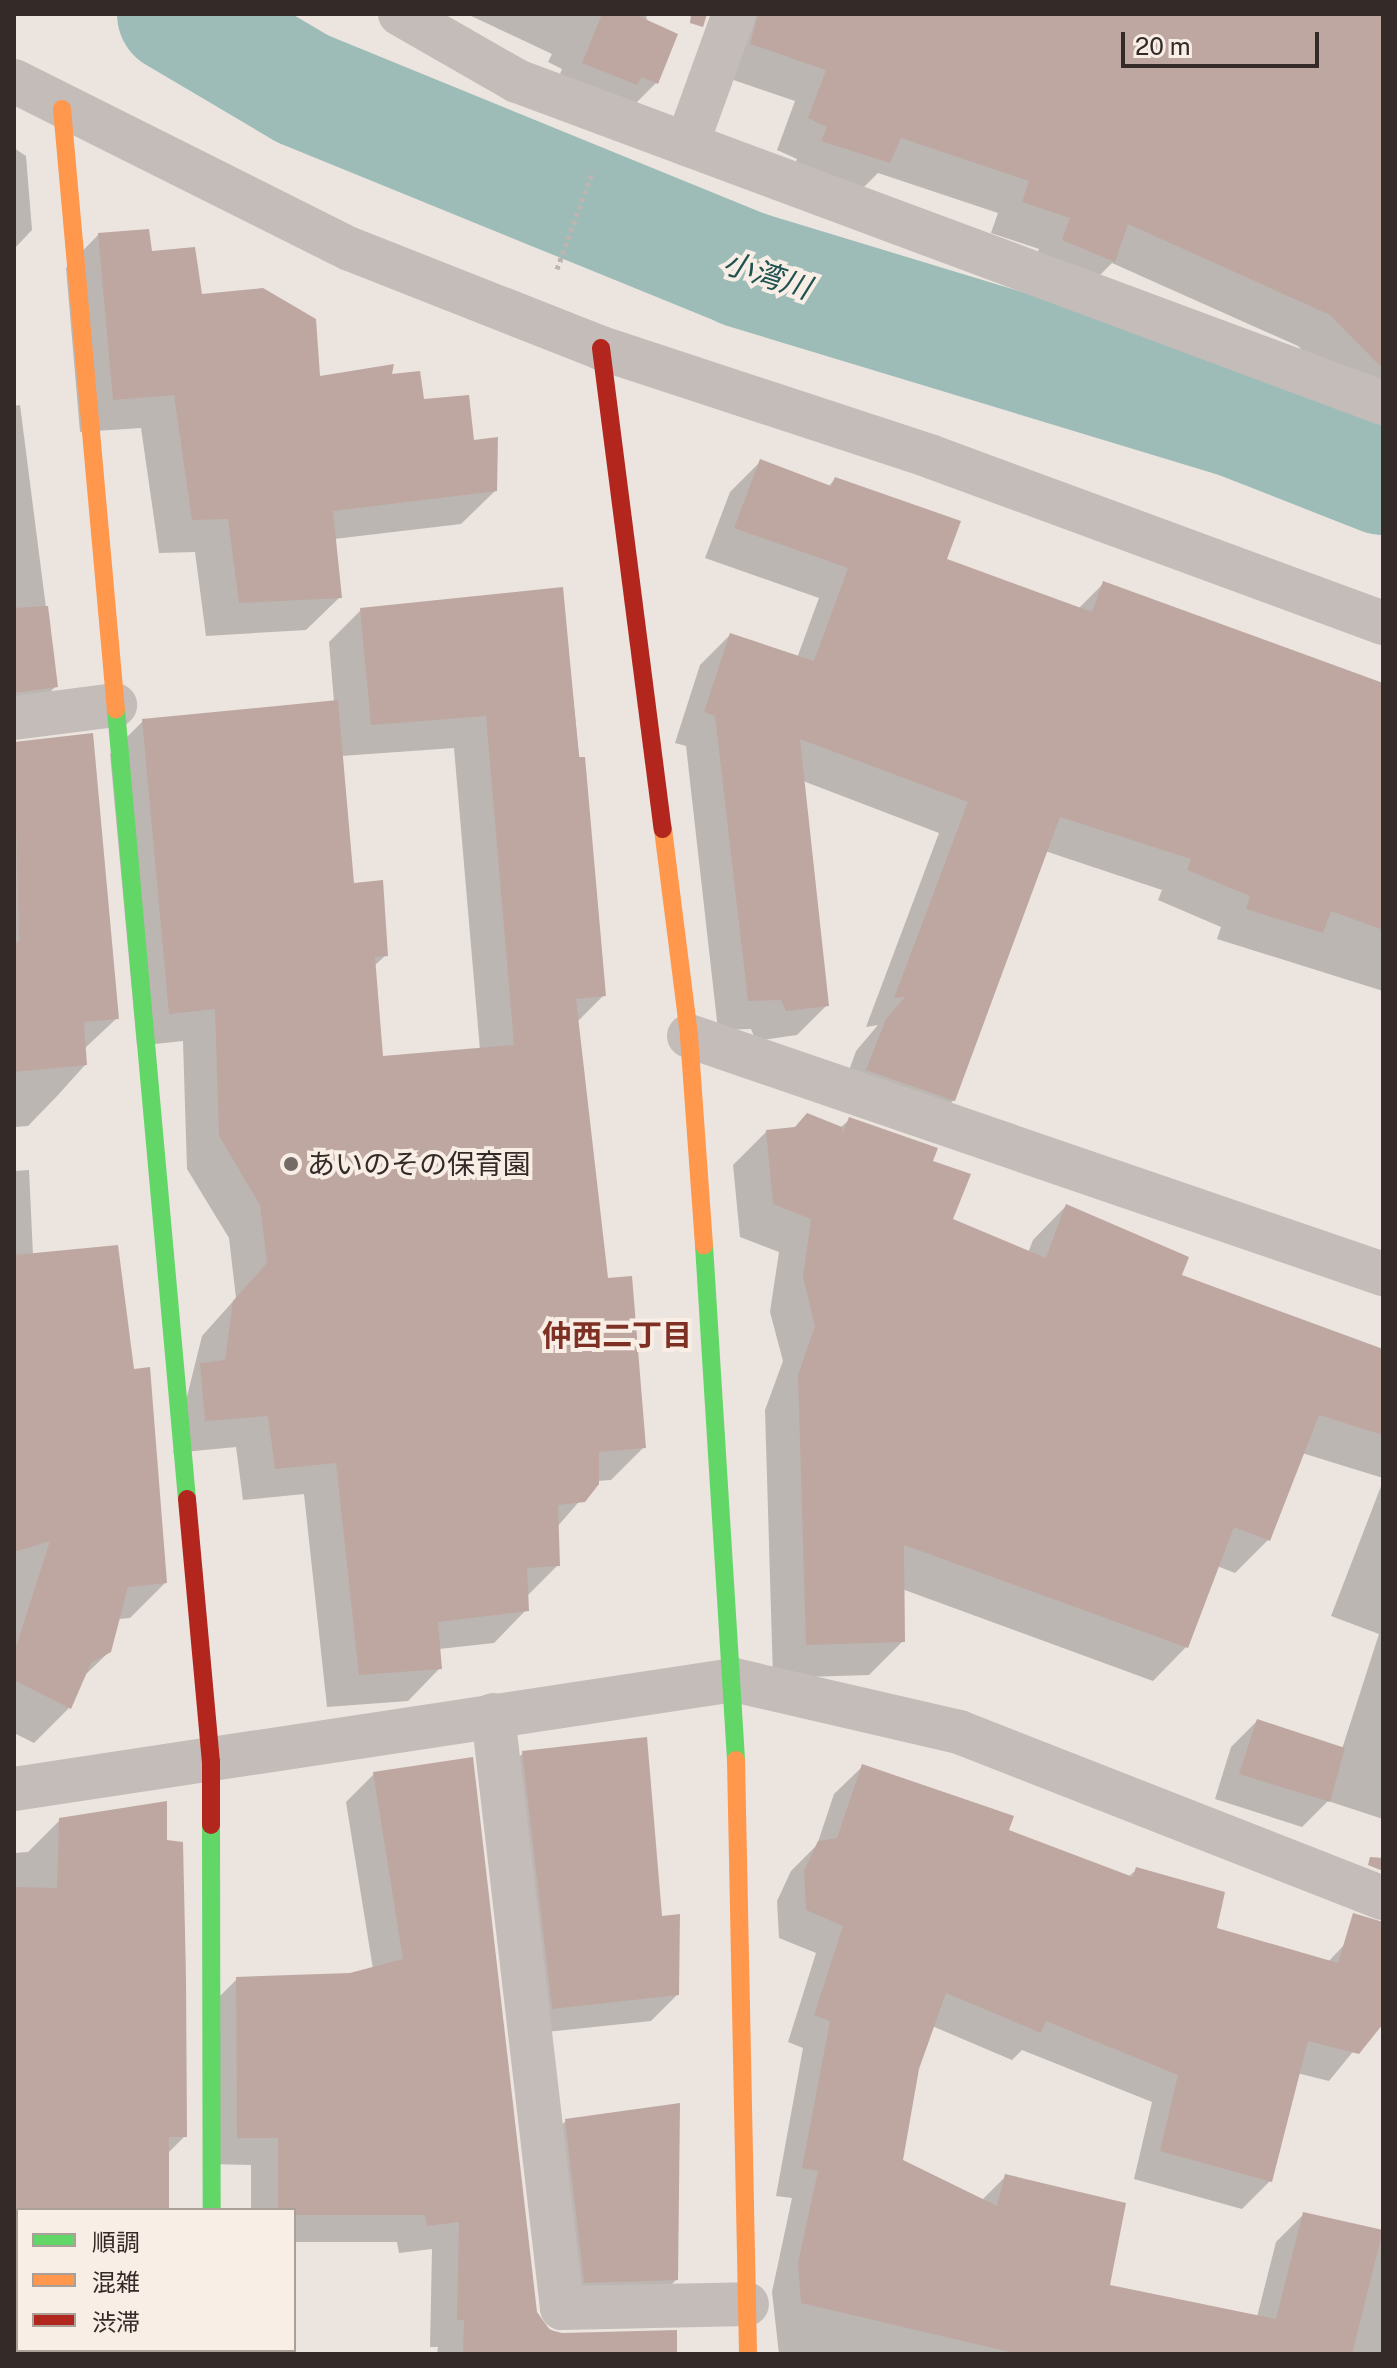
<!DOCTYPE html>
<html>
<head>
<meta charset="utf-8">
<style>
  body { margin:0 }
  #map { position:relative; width:1397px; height:2368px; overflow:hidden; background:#ebe4df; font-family:"Public Sans","Noto Sans JP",sans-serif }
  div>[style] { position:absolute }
  .shadow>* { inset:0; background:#0003 }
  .river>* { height:118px; margin:-59px; padding:0 59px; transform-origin:59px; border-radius:59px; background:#9dbcb8 }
  .building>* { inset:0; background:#bea7a1 }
  .path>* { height:5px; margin-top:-2.5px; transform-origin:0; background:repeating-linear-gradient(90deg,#bcb5b1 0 4px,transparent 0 8px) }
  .street>* { height:44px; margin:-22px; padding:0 22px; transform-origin:22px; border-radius:22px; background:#c4bcb8 }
  .fast>* { height:18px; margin:-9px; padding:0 9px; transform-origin:9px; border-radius:9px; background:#63d668 }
  .slow>* { height:18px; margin:-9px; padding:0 9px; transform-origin:9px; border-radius:9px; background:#ff974d }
  .jam>* { height:18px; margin:-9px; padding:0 9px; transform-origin:9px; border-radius:9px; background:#b3261e }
  .dots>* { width:22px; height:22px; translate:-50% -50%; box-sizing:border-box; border:4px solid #f8eee6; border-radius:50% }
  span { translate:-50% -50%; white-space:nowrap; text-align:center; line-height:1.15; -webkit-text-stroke:8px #f8eee6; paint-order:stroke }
  .poi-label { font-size:28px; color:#342a27 }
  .left { translate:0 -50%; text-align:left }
  .water-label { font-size:30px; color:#1f5351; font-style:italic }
  .neighbourhood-label { font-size:30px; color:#7f3024; font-weight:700 }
  .frame { position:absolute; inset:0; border:16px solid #342a27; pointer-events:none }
  .legend { position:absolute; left:16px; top:2208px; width:280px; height:144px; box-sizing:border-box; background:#f8eee6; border:2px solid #aaa09a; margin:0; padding:10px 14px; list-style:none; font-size:24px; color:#342a27 }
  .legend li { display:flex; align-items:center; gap:16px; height:40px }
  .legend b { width:40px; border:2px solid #aaa09a }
  .scale { position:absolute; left:1121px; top:32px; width:198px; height:36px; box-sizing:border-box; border:4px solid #342a27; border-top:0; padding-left:10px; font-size:24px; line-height:28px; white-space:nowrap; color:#342a27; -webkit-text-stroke:6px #f8eee6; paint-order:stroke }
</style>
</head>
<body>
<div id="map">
  <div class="shadow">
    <div style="clip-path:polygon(467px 14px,646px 14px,656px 83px,624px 115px,552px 95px,562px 69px,548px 62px,552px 54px)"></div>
    <div style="clip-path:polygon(740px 14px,1383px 14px,1383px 396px,1330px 379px,1298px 346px,1112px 263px,1082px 293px,1031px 272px,1039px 249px,991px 233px,998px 213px,878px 173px,857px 194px,791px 173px,797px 159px,777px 150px,795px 101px,719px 75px)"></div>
    <div style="clip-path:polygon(14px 148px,26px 156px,32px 230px,14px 249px)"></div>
    <div style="clip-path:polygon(99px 234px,150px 253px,200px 297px,318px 378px,390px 376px,473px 442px,495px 491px,461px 524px,334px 539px,340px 597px,306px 630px,206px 636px,195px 552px,159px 553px,141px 428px,80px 432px,66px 268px)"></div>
    <div style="clip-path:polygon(20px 405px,56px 686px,25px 717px,14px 719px,14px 406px)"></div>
    <div style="clip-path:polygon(760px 462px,828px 487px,835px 479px,944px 560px,1078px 609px,1103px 584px,1383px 737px,1383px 991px,1217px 939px,1221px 927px,1158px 900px,1162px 890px,1045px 851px,954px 1100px,923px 1130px,838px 1101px,856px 1051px,878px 1025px,866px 1027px,939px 833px,803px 781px,827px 1005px,797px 1035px,756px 1041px,751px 1029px,718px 1030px,686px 746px,675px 743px,700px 665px,730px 635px,797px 658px,819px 598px,705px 558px,730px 492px)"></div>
    <div style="clip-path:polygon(evenodd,562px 590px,604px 995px,577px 1022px,606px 1281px,644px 1447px,611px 1480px,597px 1481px,557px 1527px,558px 1565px,526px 1597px,526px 1610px,494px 1643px,439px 1649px,440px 1668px,408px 1701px,327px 1707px,304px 1494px,243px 1500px,236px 1447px,173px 1453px,202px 1336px,236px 1298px,229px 1238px,187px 1169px,183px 1041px,137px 1046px,110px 754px,143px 721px,334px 702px,329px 642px,361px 610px,562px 590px,454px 748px,480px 1050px,382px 1058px,373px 967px,386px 955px,352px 885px,341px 756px,454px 748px)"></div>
    <div style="clip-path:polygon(14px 744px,117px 1018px,84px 1049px,85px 1065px,58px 1095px,28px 1126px,14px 1127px)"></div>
    <div style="clip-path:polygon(849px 1120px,931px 1162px,950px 1220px,1028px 1253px,1033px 1240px,1066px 1206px,1180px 1276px,1383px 1351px,1383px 1478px,1302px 1453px,1268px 1540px,1235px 1573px,1217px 1566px,1186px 1647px,1153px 1681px,902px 1589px,903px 1641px,869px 1675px,773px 1678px,765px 1410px,783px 1361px,770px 1312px,779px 1252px,740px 1237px,733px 1165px,766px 1132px,840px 1128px)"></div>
    <div style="clip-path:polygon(29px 1170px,33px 1255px,132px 1371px,165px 1583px,130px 1618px,118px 1619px,110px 1651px,82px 1678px,69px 1708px,34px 1743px,14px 1733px,14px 1171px)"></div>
    <div style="clip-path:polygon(1383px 1481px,1383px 1819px,1328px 1801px,1302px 1827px,1215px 1799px,1231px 1747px,1257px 1721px,1342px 1749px,1379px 1634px,1331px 1616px)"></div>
    <div style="clip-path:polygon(523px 1753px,660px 1918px,677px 1995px,651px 2021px,527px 2034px,497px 1779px)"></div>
    <div style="clip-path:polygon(862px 1767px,1006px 1832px,1128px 1877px,1136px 1870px,1214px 1929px,1328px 1962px,1344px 1945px,1383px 1958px,1383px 2015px,1329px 2081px,1297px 2073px,1270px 2181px,1242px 2209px,1134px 2179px,1152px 2102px,1022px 2050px,1012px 2060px,932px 2026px,917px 2068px,900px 2161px,982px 2200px,1006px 2176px,1107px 2286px,1257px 2317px,1276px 2242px,1304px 2214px,1383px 2232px,1383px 2354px,779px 2354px,772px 2292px,792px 2198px,776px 2196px,803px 2048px,788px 2042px,816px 1953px,779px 1938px,777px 1901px,791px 1871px,817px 1845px,834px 1794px)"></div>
    <div style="clip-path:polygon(374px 1774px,540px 2324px,561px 2335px,677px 2354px,437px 2354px,438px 2347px,430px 2347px,432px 2249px,399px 2253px,397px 2242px,294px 2242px,294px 2210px,251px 2210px,251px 2165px,210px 2164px,210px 2006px,237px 1979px,351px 1975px,373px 1969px,346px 1802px)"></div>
    <div style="clip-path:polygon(60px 1820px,165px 1842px,185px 2136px,167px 2154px,167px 2210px,18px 2210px,14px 2287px,14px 1853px,28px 1852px)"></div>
    <div style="clip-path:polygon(566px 2121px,676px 2280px,651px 2306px,559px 2308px,540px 2146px)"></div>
  </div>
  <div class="river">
    <div style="left:176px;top:14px;width:147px;rotate:30.6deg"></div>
    <div style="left:303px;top:89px;width:475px;rotate:22.2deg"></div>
    <div style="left:743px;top:269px;width:517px;rotate:16.86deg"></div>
    <div style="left:1238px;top:419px;width:156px;rotate:21.5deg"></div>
  </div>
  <div class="building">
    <div style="clip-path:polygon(602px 14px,634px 14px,678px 34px,658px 84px,642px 77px,637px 85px,582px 63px)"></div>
    <div style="clip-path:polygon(691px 14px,707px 14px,703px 27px,690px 23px)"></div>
    <div style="clip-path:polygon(758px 14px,1383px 14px,1383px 369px,1330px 315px,1128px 224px,1115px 262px,1062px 240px,1070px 218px,1022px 202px,1029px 181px,901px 138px,890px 163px,821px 141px,827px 127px,808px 118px,826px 70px,750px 44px)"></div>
    <div style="clip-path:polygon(149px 229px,152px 251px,195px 247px,202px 294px,263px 288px,316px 319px,320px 376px,394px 364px,392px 374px,420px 371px,424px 399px,469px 395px,474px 440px,498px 437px,497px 491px,333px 511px,342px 598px,239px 603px,228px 519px,192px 520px,174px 395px,113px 400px,98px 233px)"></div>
    <div style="clip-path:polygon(760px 459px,831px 486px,835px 477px,961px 521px,947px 559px,1092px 612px,1103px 581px,1383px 683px,1383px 930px,1331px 911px,1323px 933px,1246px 909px,1250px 896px,1187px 870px,1191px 859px,1060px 817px,955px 1101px,866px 1070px,886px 1019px,905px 997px,894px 998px,968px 802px,800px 739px,829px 1006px,786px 1011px,781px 1000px,748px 1001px,715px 716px,704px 712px,730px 633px,814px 661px,848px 568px,734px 528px)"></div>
    <div style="clip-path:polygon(563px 587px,579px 757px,585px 757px,606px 996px,576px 999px,608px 1278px,632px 1276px,646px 1448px,599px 1452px,599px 1484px,585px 1502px,558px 1505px,560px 1566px,527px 1568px,529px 1611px,438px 1622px,442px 1669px,359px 1675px,336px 1463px,275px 1469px,268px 1416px,205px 1421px,200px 1363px,225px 1360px,233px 1301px,267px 1263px,260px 1205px,219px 1136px,215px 1009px,169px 1014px,142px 719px,338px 700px,354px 883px,383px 880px,388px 956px,375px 957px,383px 1056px,514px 1045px,486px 716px,371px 725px,360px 608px)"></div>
    <div style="clip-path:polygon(48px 606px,58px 687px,14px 693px,14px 608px)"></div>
    <div style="clip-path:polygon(93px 733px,119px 1019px,84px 1022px,87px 1065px,14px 1072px,14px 944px,19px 941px,14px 742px)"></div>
    <div style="clip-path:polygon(807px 1113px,842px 1127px,843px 1133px,849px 1117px,938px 1148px,933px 1161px,971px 1174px,953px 1219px,1046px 1258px,1066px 1204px,1189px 1257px,1182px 1275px,1383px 1349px,1383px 1435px,1319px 1415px,1270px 1541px,1234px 1527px,1188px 1648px,904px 1545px,905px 1642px,806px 1645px,798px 1375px,815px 1326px,803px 1277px,811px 1219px,773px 1204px,766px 1130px,795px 1127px)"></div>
    <div style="clip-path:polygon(118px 1245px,134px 1369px,150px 1367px,167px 1583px,128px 1587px,111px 1652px,91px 1663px,71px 1709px,14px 1680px,14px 1653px,50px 1541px,14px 1552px,14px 1255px)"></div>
    <div style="clip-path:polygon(1257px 1719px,1345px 1748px,1330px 1802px,1239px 1774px)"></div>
    <div style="clip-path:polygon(647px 1737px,662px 1916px,680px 1914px,679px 1995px,552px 2009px,522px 1751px)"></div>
    <div style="clip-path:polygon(473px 1757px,537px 2312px,550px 2330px,562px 2333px,677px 2330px,677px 2354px,463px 2354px,464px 2320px,457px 2320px,459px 2222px,427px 2226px,425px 2215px,294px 2215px,294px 2210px,278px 2210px,278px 2138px,237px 2138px,236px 1977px,350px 1973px,403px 1959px,373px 1772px)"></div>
    <div style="clip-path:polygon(862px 1764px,1014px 1816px,1009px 1830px,1133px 1877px,1136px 1867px,1225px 1892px,1217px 1928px,1338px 1963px,1353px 1913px,1383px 1922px,1383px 2024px,1359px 2054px,1308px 2041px,1272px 2182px,1160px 2151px,1178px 2075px,1046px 2021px,1041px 2033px,946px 1993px,919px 2069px,903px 2160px,997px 2206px,1005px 2174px,1126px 2203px,1110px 2285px,1276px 2319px,1303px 2212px,1383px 2230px,1352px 2354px,1018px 2354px,801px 2303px,798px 2263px,818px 2171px,802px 2168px,830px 2021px,814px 2015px,843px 1926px,806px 1910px,804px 1871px,818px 1841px,837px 1838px)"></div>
    <div style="clip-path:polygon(167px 1801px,167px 1840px,183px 1842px,186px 1978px,187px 2137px,169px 2137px,169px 2210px,14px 2210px,14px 1887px,57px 1888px,59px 1818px)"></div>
    <div style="clip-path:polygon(1370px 1857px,1383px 1858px,1383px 1871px,1368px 1865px)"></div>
    <div style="clip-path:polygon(680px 2103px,678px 2280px,584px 2283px,565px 2119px)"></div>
  </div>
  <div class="path">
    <div style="left:557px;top:269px;width:105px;rotate:-70deg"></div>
  </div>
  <div class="street">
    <div style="left:400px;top:14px;width:135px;rotate:29.8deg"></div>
    <div style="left:517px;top:81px;width:924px;rotate:20.4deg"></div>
    <div style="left:14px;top:81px;width:376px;rotate:26.6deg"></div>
    <div style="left:350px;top:249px;width:270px;rotate:21.5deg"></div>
    <div style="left:601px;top:348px;width:348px;rotate:18.2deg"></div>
    <div style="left:932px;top:457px;width:481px;rotate:20.2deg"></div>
    <div style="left:687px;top:144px;width:138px;rotate:-70.1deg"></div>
    <div style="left:14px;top:718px;width:102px;rotate:-7.3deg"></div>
    <div style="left:689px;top:1036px;width:734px;rotate:18.93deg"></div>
    <div style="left:493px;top:1715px;width:597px;rotate:83.36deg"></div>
    <div style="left:562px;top:2308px;width:185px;rotate:-1.2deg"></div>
    <div style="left:14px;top:1789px;width:728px;rotate:-8.61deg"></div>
    <div style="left:734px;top:1680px;width:231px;rotate:13deg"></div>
    <div style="left:959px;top:1732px;width:455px;rotate:21.4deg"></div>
    <div style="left:212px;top:2350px;width:4px;rotate:90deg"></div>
  </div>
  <div class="fast">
    <div style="left:116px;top:710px;width:792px;rotate:84.86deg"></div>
    <div style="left:704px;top:1245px;width:516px;rotate:86.44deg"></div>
    <div style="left:211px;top:1825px;width:385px;rotate:89.9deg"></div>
  </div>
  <div class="slow">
    <div style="left:62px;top:109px;width:603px;rotate:84.87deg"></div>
    <div style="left:663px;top:829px;width:209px;rotate:82.8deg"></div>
    <div style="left:689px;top:1036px;width:210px;rotate:85.9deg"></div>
    <div style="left:736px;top:1760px;width:594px;rotate:88.84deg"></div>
  </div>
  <div class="jam">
    <div style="left:601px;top:348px;width:485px;rotate:82.7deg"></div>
    <div style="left:187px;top:1499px;width:264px;rotate:84.8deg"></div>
    <div style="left:211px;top:1762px;width:63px;rotate:90deg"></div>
  </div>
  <div class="dots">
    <div style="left:291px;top:1164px;background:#746b67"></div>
  </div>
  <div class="poi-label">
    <span class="left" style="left:307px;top:1164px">あいのその保育園</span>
  </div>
  <div class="water-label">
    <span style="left:767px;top:275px;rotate:18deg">小湾川</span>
  </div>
  <div class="neighbourhood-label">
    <span style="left:617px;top:1335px">仲西二丁目</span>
  </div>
  <div class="frame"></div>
  <ul class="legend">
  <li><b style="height:10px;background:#63d668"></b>順調</li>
  <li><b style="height:10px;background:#ff974d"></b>混雑</li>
  <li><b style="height:10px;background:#b3261e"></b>渋滞</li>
  </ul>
  <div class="scale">20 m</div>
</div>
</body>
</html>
